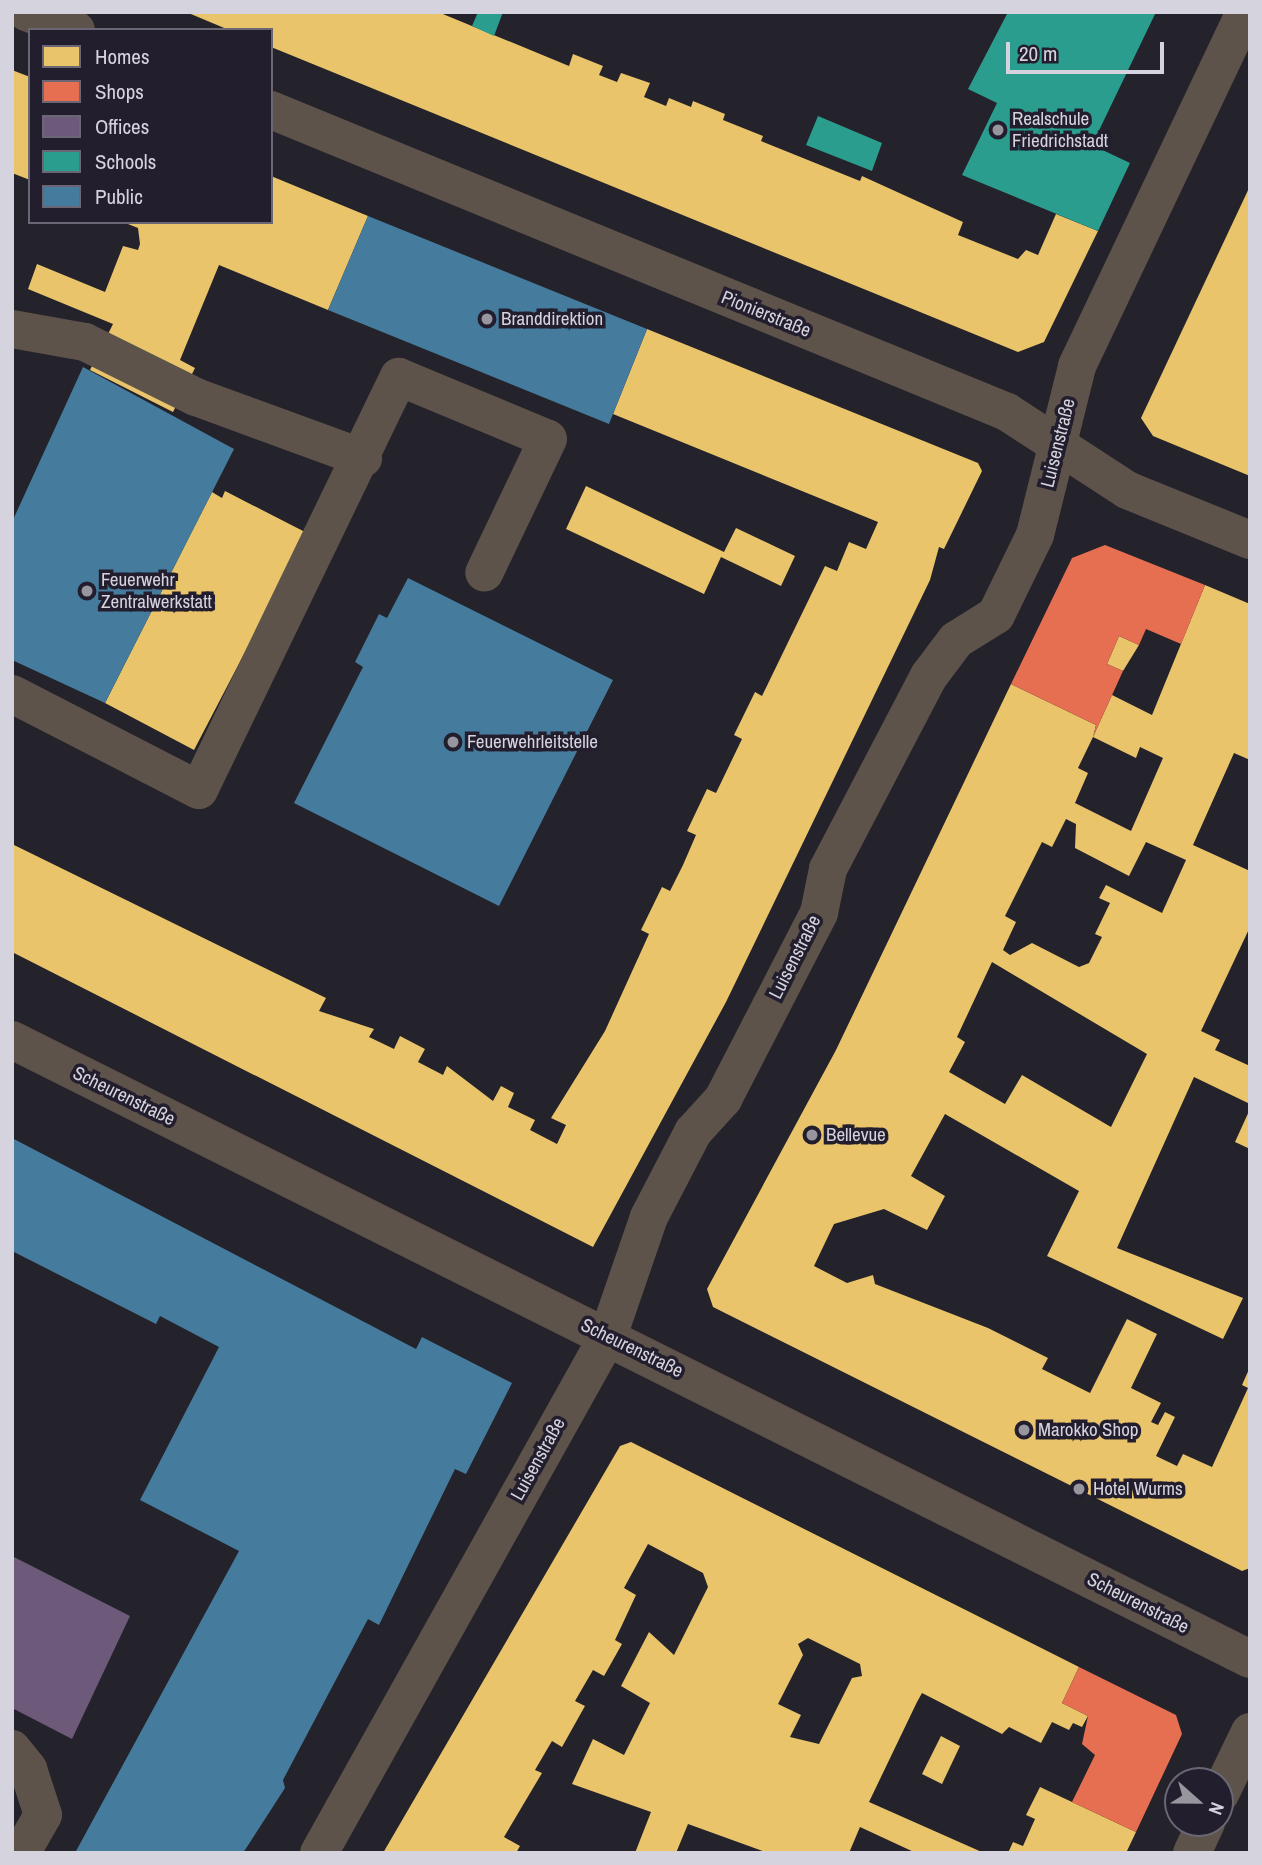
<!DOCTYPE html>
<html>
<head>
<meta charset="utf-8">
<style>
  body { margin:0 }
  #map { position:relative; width:1262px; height:1865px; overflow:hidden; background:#24222a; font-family:"Archivo Narrow",sans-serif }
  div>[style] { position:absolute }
  .homes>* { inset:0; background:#e9c46a }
  .shops>* { inset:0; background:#e76f51 }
  .offices>* { inset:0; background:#6d597a }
  .schools>* { inset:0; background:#2a9d8f }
  .public>* { inset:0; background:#457b9d }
  .minor>* { height:38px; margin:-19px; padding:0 19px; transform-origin:19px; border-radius:19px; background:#5e534a }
  .dots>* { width:19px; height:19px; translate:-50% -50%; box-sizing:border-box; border:4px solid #231e2e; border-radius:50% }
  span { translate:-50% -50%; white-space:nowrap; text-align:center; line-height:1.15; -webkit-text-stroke:7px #231e2e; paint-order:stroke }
  .poi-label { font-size:19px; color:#d5d3dd }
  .left { translate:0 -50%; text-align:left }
  .street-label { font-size:19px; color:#d5d3dd }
  .frame { position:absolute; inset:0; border:14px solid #d5d3dd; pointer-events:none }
  .legend { position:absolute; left:28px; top:28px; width:245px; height:196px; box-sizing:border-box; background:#231e2e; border:2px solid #6a6674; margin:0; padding:9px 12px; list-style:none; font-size:21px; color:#d5d3dd }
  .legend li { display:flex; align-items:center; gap:14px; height:35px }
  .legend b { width:35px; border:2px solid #6a6674 }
  .north { position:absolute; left:1164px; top:1767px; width:70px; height:70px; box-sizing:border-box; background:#231e2e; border:2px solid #6a6674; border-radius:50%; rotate:111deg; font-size:19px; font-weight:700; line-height:28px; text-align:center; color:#d5d3dd }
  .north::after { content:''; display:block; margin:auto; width:24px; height:32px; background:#97959e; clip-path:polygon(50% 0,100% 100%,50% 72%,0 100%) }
  .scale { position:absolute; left:1006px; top:42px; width:158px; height:32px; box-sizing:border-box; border:4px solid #d5d3dd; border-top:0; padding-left:9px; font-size:21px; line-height:24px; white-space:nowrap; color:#d5d3dd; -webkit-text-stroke:5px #231e2e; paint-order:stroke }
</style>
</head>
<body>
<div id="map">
  <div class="homes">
    <div style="clip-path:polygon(186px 12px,438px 12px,569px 66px,573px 54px,603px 66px,599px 75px,617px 82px,621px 73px,650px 83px,644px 97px,666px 106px,669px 98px,691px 107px,693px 101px,725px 114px,723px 120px,763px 136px,761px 141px,860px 181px,862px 176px,963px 222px,958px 235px,1018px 259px,1026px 250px,1038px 255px,1056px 214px,1098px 231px,1044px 342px,1018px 352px,271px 47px,271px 30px,229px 30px)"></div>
    <div style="clip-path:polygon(12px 70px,30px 77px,30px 180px,12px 173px)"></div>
    <div style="clip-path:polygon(271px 176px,368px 216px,328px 310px,219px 265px,180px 360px,195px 368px,173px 412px,90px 370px,113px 324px,28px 289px,37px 264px,105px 292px,123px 246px,138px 250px,140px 244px,138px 228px,123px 222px,271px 222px)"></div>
    <div style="clip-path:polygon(1250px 186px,1250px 476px,1153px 436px,1141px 418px)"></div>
    <div style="clip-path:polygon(647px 329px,978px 463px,982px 471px,944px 549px,939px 547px,930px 580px,726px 1002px,593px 1247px,12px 952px,12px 844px,326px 998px,319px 1011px,374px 1029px,369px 1037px,394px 1049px,400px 1036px,425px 1049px,418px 1062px,443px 1075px,447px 1066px,493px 1101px,501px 1086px,514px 1093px,508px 1107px,535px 1120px,530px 1130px,557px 1144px,566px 1125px,551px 1118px,605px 1031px,649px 934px,641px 930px,662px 887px,670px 891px,683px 865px,696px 835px,687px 831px,707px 789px,716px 793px,742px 739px,734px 735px,755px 692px,762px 696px,825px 566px,837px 571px,849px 542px,866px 549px,878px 522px,613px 414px)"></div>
    <div style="clip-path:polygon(586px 486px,724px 552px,736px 528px,795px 556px,781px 586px,721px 557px,704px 594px,566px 529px)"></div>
    <div style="clip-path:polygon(225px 491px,307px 533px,194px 750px,105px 703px,212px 492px,222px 498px)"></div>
    <div style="clip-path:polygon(evenodd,1205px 585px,1250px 604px,1250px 760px,1234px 753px,1193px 845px,1250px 871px,1250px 927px,1201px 1031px,1220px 1040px,1215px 1050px,1250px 1066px,1250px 1104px,1194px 1077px,1117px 1248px,1243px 1298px,1223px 1339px,1047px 1256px,1079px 1191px,945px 1114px,911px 1176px,945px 1196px,927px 1230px,884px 1209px,834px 1224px,814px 1266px,847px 1283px,873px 1275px,875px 1284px,988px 1328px,1048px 1358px,1042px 1369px,1090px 1393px,1127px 1319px,1157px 1334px,1131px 1388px,1161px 1403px,1151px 1422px,1158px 1425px,1165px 1412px,1175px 1417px,1156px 1456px,1177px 1466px,1183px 1454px,1212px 1467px,1248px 1388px,1242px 1385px,1250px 1367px,1250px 1568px,1242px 1571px,713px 1307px,707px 1289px,836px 1050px,1011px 684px,1096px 725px,1093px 737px,1112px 695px,1152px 715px,1205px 585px,1093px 737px,1136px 758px,1140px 747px,1163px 758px,1131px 831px,1075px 803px,1088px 773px,1078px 768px,1093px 737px,1205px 585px,1066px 819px,1076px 824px,1075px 848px,1129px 876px,1146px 842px,1186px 860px,1162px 913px,1106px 885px,1099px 898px,1110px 903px,1095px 934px,1102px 937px,1089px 963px,1079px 967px,1032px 943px,1010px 955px,1003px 950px,1016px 922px,1005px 916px,1042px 842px,1052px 847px,1066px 819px,1205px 585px,992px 962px,1147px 1054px,1111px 1127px,1022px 1075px,1005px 1104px,949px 1072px,965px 1042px,957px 1037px,992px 962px)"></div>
    <div style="clip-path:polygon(1119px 636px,1139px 645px,1123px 671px,1107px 664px)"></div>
    <div style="clip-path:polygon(1250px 1109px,1250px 1149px,1235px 1142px)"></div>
    <div style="clip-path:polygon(evenodd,631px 1442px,1079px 1667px,1062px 1703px,1088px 1716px,1082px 1727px,1073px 1723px,1069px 1730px,1052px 1722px,1041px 1743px,1009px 1727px,1002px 1734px,922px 1693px,917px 1702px,869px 1802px,984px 1853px,916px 1853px,860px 1827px,849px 1853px,768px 1853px,688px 1824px,676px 1853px,635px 1853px,651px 1812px,572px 1784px,593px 1739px,624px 1755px,650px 1703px,621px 1686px,649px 1632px,674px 1655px,708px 1587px,703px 1573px,648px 1544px,624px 1588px,636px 1595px,615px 1640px,622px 1644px,604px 1676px,593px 1670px,575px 1701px,585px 1706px,562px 1747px,552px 1741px,535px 1770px,542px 1773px,504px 1837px,520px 1846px,516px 1853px,383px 1853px,620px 1446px,631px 1442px,808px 1638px,860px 1664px,862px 1676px,852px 1678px,819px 1744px,790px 1737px,801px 1715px,778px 1704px,803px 1655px,798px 1644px,808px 1638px)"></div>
    <div style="clip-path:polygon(941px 1736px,960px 1746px,942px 1784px,922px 1774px)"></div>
    <div style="clip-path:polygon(1040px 1787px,1136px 1832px,1126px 1853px,1008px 1853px,1013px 1842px,1023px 1846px,1035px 1819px,1026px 1815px)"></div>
  </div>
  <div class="shops">
    <div style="clip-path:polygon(1105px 545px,1205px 585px,1181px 644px,1146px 629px,1139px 645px,1119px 636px,1107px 664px,1123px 671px,1093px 737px,1096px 725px,1011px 684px,1072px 558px)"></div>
    <div style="clip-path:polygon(1079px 1667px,1176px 1715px,1182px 1734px,1136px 1832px,1072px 1802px,1095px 1755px,1082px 1744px,1088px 1716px,1062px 1703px)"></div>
  </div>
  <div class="offices">
    <div style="clip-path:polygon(12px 1556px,130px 1616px,72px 1739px,12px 1708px)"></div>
  </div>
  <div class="schools">
    <div style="clip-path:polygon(478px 12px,503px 12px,494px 36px,472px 26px)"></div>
    <div style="clip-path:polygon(1008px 12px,1156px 12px,1092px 145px,1130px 163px,1098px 231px,962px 175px,997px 103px,968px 89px)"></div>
    <div style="clip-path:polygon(818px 116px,882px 143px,872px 171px,806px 145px)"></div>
  </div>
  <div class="public">
    <div style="clip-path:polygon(368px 216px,647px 329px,609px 424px,328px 310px)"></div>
    <div style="clip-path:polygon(83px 367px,234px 449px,105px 703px,12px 660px,12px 522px)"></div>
    <div style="clip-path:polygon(408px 578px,613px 680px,499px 906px,294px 803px,363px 667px,355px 662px,379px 614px,387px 618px)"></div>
    <div style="clip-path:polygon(12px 1138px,416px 1349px,422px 1337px,512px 1383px,466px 1474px,455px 1469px,379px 1625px,368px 1619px,283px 1780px,285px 1788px,243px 1853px,75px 1853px,239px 1551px,140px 1500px,219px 1347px,160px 1316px,156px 1324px,12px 1251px)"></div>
  </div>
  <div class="minor">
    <div style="left:26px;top:12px;width:53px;rotate:19.8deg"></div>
    <div style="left:271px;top:110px;width:796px;rotate:22.31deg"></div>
    <div style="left:1007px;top:412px;width:143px;rotate:33deg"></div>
    <div style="left:1127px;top:490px;width:133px;rotate:22.1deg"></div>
    <div style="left:12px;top:329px;width:74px;rotate:10.1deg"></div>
    <div style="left:85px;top:342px;width:124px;rotate:26.4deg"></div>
    <div style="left:196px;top:397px;width:178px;rotate:20.1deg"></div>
    <div style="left:12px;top:694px;width:210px;rotate:27.2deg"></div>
    <div style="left:199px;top:790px;width:459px;rotate:-64.2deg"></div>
    <div style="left:399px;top:377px;width:161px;rotate:22.6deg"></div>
    <div style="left:548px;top:439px;width:148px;rotate:115.5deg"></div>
    <div style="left:12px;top:1040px;width:1384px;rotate:26.57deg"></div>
    <div style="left:12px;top:1749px;width:26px;rotate:51deg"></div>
    <div style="left:28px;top:1769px;width:48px;rotate:71.9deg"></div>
    <div style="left:43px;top:1815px;width:34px;rotate:120deg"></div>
    <div style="left:1220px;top:1794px;width:69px;rotate:-64.2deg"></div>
    <div style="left:319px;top:1853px;width:592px;rotate:-60.8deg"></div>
    <div style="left:608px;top:1336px;width:126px;rotate:-71deg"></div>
    <div style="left:649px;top:1217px;width:96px;rotate:-62.6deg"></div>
    <div style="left:693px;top:1132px;width:45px;rotate:-47.7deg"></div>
    <div style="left:723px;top:1099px;width:209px;rotate:-62.7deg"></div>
    <div style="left:819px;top:913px;width:45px;rotate:-78.4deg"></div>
    <div style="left:828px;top:869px;width:218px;rotate:-62.4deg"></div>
    <div style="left:929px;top:676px;width:45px;rotate:-53.1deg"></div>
    <div style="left:956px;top:640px;width:47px;rotate:-32deg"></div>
    <div style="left:996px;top:615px;width:89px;rotate:-64deg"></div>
    <div style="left:1035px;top:535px;width:174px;rotate:-76deg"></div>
    <div style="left:1077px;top:366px;width:392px;rotate:-64.6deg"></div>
    <div style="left:1192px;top:1853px;width:33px;rotate:-65deg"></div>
  </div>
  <div class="dots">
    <div style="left:998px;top:130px;background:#97959e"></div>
    <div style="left:487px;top:319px;background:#97959e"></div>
    <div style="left:87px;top:591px;background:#97959e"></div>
    <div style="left:453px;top:742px;background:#97959e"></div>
    <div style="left:812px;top:1135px;background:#97959e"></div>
    <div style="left:1024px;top:1430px;background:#97959e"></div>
    <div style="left:1079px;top:1489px;background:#97959e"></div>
  </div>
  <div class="poi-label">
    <span class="left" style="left:1012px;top:130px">Realschule<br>Friedrichstadt</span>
    <span class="left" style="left:501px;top:319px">Branddirektion</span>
    <span class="left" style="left:101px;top:591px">Feuerwehr<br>Zentralwerkstatt</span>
    <span class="left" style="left:467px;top:742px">Feuerwehrleitstelle</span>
    <span class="left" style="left:826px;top:1135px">Bellevue</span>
    <span class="left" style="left:1038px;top:1430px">Marokko Shop</span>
    <span class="left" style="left:1093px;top:1489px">Hotel Wurms</span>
  </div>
  <div class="street-label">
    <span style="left:766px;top:314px;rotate:22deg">Pionierstraße</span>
    <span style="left:1058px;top:443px;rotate:-76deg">Luisenstraße</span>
    <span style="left:795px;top:957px;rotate:-63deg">Luisenstraße</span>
    <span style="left:124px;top:1096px;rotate:26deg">Scheurenstraße</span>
    <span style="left:632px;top:1348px;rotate:26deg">Scheurenstraße</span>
    <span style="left:538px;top:1459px;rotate:-61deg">Luisenstraße</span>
    <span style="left:1138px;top:1603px;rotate:27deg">Scheurenstraße</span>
  </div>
  <div class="frame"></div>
  <ul class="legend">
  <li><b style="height:19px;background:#e9c46a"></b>Homes</li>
  <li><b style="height:19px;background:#e76f51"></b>Shops</li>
  <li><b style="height:19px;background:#6d597a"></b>Offices</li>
  <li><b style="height:19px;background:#2a9d8f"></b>Schools</li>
  <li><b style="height:19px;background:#457b9d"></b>Public</li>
  </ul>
  <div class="north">N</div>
  <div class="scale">20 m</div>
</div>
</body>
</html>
